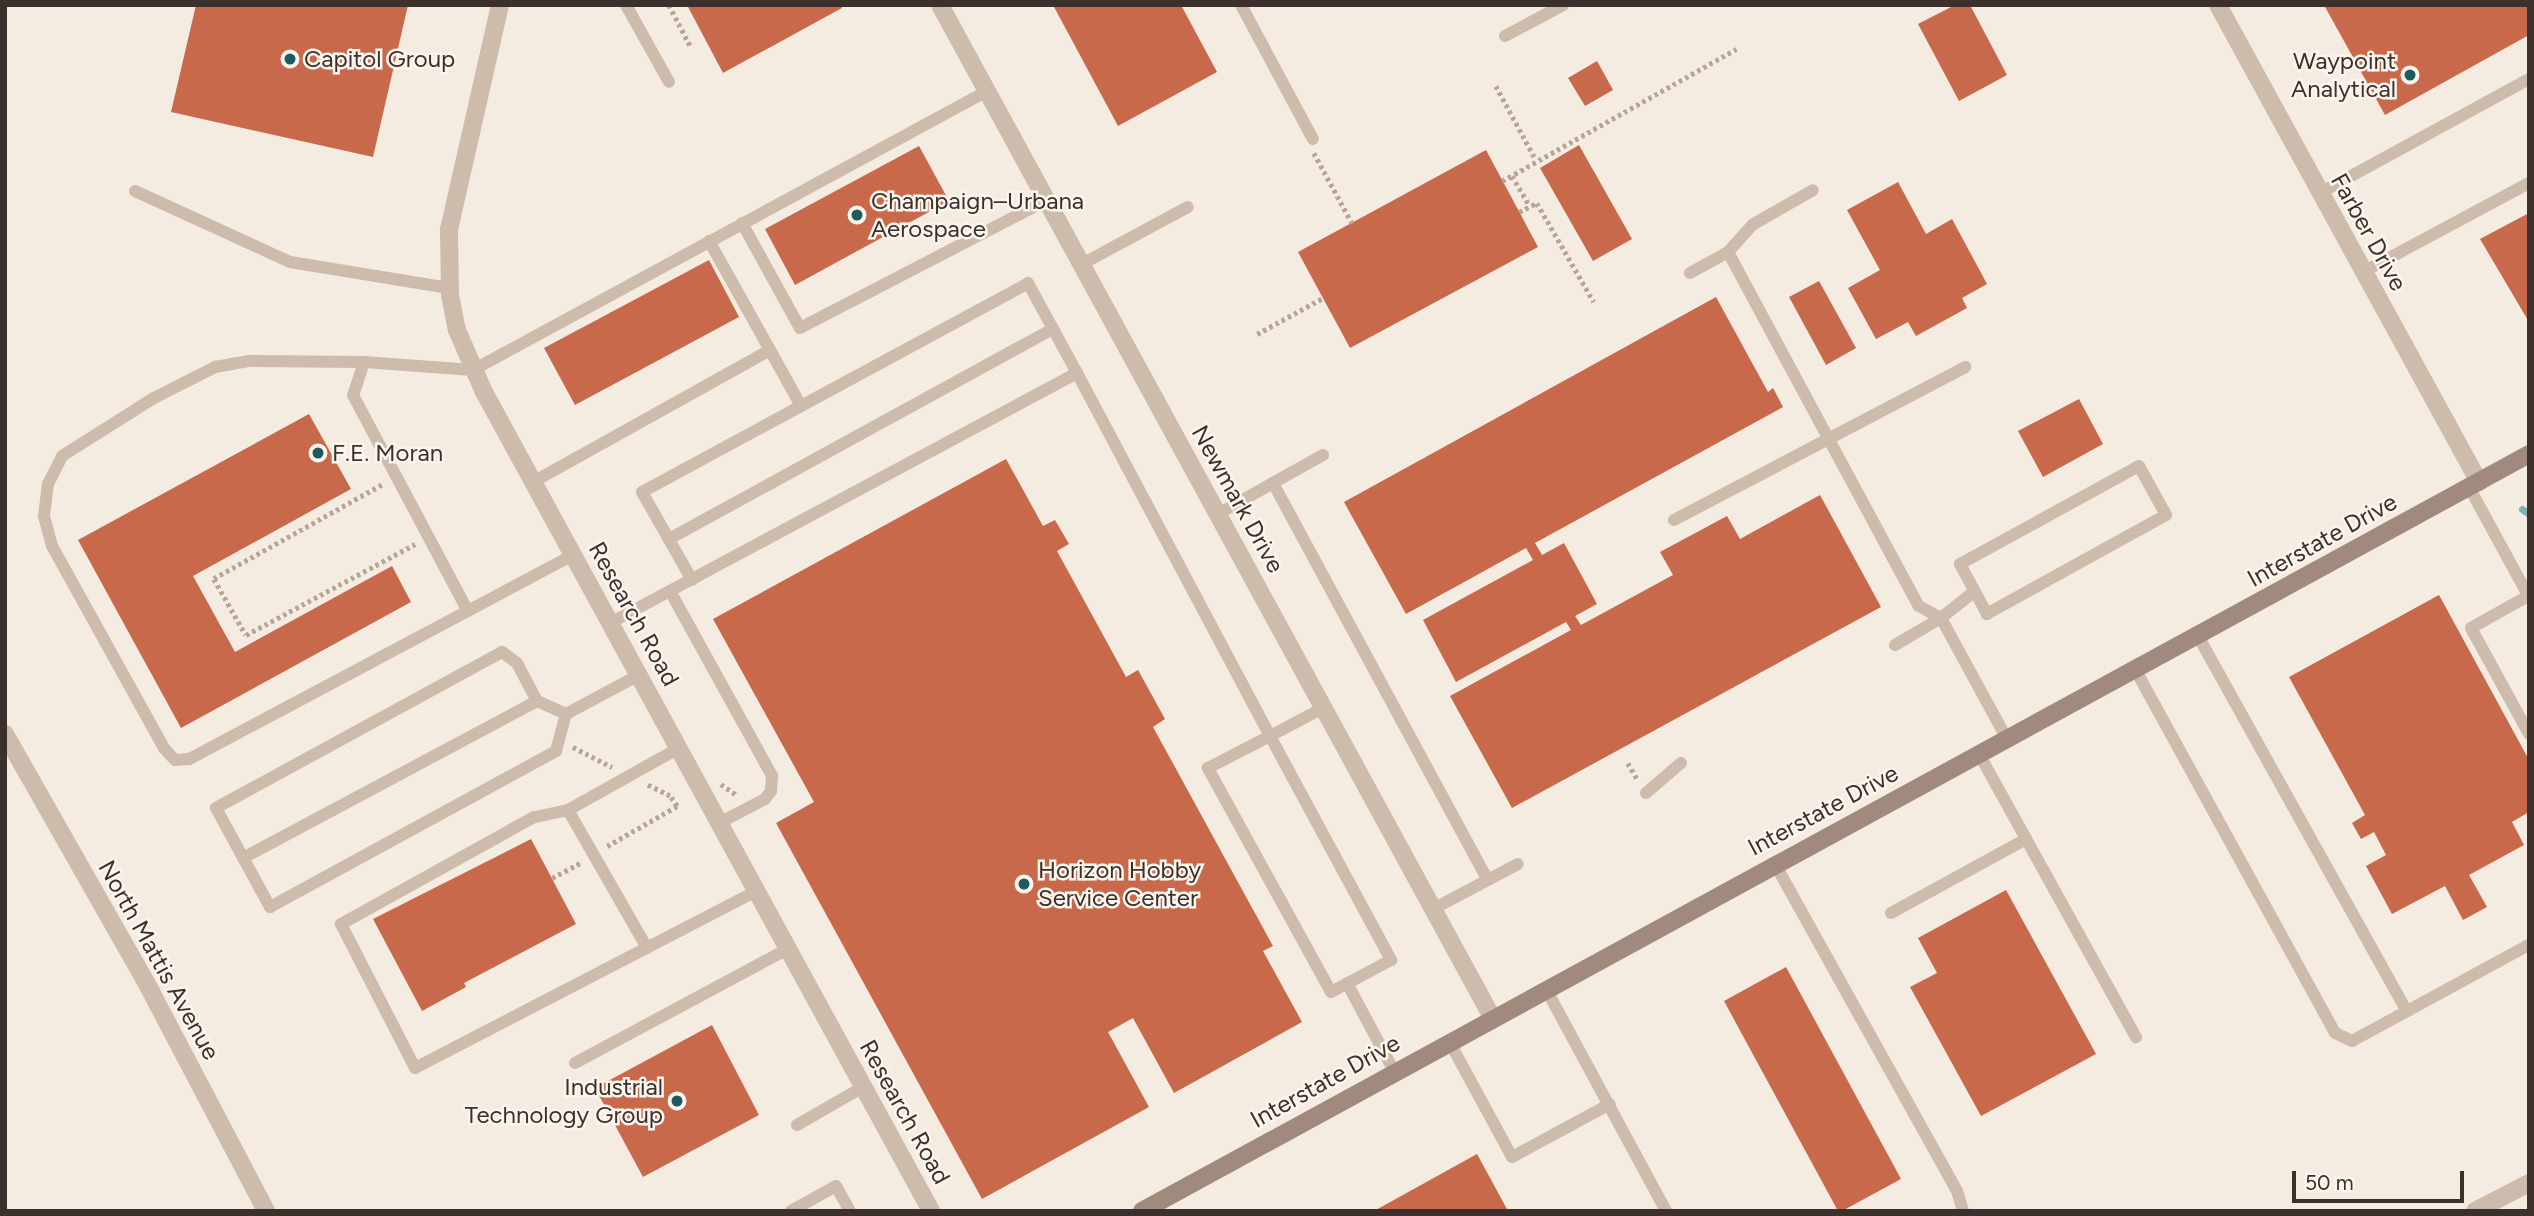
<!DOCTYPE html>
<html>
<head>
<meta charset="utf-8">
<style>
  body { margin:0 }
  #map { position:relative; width:2534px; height:1216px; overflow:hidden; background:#f4ebe1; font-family:Figtree,sans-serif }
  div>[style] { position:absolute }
  .stream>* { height:7px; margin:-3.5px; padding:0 3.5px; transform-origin:3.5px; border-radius:3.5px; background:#7fb0b2 }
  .building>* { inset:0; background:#c8694b }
  .path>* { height:4.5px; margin-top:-2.25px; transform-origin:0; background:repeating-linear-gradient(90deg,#b9a596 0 3.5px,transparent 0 7px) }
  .service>* { height:12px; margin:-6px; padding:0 6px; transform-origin:6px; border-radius:6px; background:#cdbbac }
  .minor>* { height:18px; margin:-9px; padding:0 9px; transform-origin:9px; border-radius:9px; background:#cdbbac }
  .tertiary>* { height:18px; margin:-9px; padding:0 9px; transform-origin:9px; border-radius:9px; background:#cdbbac }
  .secondary>* { height:18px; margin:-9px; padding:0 9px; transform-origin:9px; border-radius:9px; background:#a18a7d }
  .dots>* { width:19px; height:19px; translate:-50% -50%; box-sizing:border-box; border:4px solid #fbf5ee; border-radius:50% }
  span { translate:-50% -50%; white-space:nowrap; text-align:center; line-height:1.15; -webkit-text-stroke:5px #fbf5ee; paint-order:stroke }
  .poi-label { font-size:24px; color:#3b302b }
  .left { translate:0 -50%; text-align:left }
  .right { translate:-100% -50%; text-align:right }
  .street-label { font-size:24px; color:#3b302b }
  .frame { position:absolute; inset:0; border:7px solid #3b302b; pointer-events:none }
  .scale { position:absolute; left:2292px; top:1171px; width:172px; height:32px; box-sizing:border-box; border:4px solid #3b302b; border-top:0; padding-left:9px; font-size:21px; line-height:24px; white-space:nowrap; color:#3b302b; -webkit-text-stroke:5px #fbf5ee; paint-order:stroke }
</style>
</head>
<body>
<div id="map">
  <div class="stream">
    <div style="left:2522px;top:509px;width:9px;rotate:36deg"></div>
  </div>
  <div class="building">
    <div style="clip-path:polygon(196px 5px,408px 5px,373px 157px,171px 112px)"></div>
    <div style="clip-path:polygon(687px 5px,841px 5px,842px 8px,723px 73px)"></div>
    <div style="clip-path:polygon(1053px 5px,1181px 5px,1217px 72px,1118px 126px)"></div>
    <div style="clip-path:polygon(1955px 5px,1970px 5px,2007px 75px,1959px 101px,1918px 24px)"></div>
    <div style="clip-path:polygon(2324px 5px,2529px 5px,2529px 35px,2385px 115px)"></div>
    <div style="clip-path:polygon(1597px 61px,1613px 90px,1585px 106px,1568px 78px)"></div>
    <div style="clip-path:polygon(1579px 145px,1632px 239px,1593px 261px,1540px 168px)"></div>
    <div style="clip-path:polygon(919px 146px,949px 201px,795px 285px,765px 229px)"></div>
    <div style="clip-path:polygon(1486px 150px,1538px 247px,1350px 348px,1298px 252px)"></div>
    <div style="clip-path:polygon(1898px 182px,1926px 234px,1952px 219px,1987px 284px,1962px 298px,1967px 308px,1916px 336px,1908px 322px,1876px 339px,1848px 288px,1880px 270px,1847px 210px)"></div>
    <div style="clip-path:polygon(2529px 213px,2529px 322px,2480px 239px)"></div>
    <div style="clip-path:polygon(709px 260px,739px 317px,575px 405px,544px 348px)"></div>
    <div style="clip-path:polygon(1819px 281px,1856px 348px,1826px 365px,1789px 297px)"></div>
    <div style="clip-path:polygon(1716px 297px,1768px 392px,1773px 388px,1783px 407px,1535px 543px,1542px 555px,1564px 543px,1597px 604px,1575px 616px,1581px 625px,1673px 575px,1660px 552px,1727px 516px,1740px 539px,1820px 495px,1881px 607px,1512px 808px,1450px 696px,1571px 630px,1566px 622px,1456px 682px,1423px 620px,1533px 560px,1526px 548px,1406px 614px,1344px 502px)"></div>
    <div style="clip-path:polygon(2079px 399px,2103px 444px,2043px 477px,2018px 431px)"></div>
    <div style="clip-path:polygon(309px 414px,351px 489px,193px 576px,235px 652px,392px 566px,411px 602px,181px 728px,78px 540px)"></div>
    <div style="clip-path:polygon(1006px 459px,1043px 526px,1055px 520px,1069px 544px,1057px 551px,1126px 677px,1138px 670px,1165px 719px,1153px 727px,1273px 946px,1263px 951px,1302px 1022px,1174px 1093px,1133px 1018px,1108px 1032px,1149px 1107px,982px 1199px,776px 823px,814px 802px,713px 619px)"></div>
    <div style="clip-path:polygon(2439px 595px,2529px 760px,2529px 812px,2512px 822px,2524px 845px,2469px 875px,2487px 907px,2463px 920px,2445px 886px,2392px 914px,2366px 866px,2386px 855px,2374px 832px,2361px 839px,2352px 823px,2365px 815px,2289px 677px)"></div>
    <div style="clip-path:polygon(531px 839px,576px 924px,464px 983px,466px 987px,422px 1011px,373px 919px)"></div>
    <div style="clip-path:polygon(2006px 890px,2096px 1054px,1981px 1116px,1910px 987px,1937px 973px,1918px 938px)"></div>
    <div style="clip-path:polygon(1786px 967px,1901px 1179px,1842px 1211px,1838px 1211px,1724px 1001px)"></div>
    <div style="clip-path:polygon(712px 1025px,759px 1115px,643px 1177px,595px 1088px)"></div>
    <div style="clip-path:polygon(1477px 1154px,1508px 1211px,1374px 1211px)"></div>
  </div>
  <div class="path">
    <div style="left:669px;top:5px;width:47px;rotate:62.4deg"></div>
    <div style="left:1496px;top:86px;width:84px;rotate:61.6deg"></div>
    <div style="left:1314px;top:153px;width:80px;rotate:61.5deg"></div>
    <div style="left:1512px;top:176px;width:35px;rotate:59deg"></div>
    <div style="left:1502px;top:181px;width:269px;rotate:-29.4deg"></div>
    <div style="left:1519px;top:212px;width:20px;rotate:-27deg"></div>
    <div style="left:1537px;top:203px;width:114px;rotate:60.1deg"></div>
    <div style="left:1257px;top:334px;width:75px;rotate:-28.6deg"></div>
    <div style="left:382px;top:485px;width:193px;rotate:150.8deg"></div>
    <div style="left:214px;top:579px;width:64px;rotate:60.3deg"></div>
    <div style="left:246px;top:635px;width:192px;rotate:-28.3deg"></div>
    <div style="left:573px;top:747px;width:44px;rotate:27.1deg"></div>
    <div style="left:1628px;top:763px;width:20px;rotate:60deg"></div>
    <div style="left:721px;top:784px;width:19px;rotate:35deg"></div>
    <div style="left:607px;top:846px;width:81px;rotate:-29.7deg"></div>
    <div style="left:677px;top:806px;width:12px;rotate:-125deg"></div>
    <div style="left:670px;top:796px;width:25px;rotate:-154deg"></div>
    <div style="left:552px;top:878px;width:34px;rotate:-28deg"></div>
  </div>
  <div class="service">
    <div style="left:626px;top:5px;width:88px;rotate:60.8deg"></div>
    <div style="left:1241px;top:5px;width:152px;rotate:61.8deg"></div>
    <div style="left:1505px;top:36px;width:66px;rotate:-28.1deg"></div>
    <div style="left:135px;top:191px;width:170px;rotate:24.6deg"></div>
    <div style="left:290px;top:262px;width:161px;rotate:9.3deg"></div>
    <div style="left:2320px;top:193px;width:238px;rotate:-28.6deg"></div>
    <div style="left:742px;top:223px;width:120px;rotate:61.1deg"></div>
    <div style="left:800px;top:328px;width:278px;rotate:-27.4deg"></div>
    <div style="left:1728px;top:252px;width:402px;rotate:61.7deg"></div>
    <div style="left:1919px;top:606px;width:25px;rotate:29deg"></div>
    <div style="left:1941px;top:618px;width:138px;rotate:61.4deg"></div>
    <div style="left:1082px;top:264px;width:120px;rotate:-28.3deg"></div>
    <div style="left:2363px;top:272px;width:188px;rotate:-28.2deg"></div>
    <div style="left:1690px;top:273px;width:43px;rotate:-28.9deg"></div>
    <div style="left:1728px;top:252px;width:36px;rotate:-48deg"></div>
    <div style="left:1752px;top:225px;width:70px;rotate:-29.8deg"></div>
    <div style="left:770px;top:350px;width:64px;rotate:61deg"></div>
    <div style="left:364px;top:362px;width:35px;rotate:108deg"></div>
    <div style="left:353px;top:395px;width:245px;rotate:62deg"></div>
    <div style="left:1323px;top:455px;width:57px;rotate:150.8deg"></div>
    <div style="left:1273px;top:483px;width:451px;rotate:61.6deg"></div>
    <div style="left:2139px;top:466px;width:56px;rotate:61.1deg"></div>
    <div style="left:2166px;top:515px;width:205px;rotate:151.1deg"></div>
    <div style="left:1987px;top:614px;width:57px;rotate:-118.4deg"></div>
    <div style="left:1960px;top:564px;width:204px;rotate:-28.7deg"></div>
    <div style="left:533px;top:482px;width:271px;rotate:-29.1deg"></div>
    <div style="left:770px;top:350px;width:125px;rotate:-119.2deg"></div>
    <div style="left:2469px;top:487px;width:125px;rotate:61.4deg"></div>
    <div style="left:1218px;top:514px;width:63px;rotate:-29.4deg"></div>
    <div style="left:1674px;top:520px;width:329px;rotate:-27.7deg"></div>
    <div style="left:669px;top:539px;width:438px;rotate:-28.7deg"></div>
    <div style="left:573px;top:555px;width:435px;rotate:152deg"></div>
    <div style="left:189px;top:759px;width:14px;rotate:176deg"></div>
    <div style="left:175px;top:760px;width:16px;rotate:-133deg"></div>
    <div style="left:164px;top:748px;width:231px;rotate:-119deg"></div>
    <div style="left:52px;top:546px;width:31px;rotate:-105deg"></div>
    <div style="left:44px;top:516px;width:32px;rotate:-83deg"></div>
    <div style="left:48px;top:484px;width:31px;rotate:-63deg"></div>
    <div style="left:62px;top:456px;width:107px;rotate:-32.3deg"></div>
    <div style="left:152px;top:399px;width:71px;rotate:-26.9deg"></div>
    <div style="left:215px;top:367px;width:35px;rotate:-10deg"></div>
    <div style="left:249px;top:361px;width:115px;rotate:0.5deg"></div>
    <div style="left:364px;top:362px;width:109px;rotate:4.2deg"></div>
    <div style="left:473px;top:370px;width:585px;rotate:-28.49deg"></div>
    <div style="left:692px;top:580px;width:101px;rotate:-119.6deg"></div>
    <div style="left:642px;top:492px;width:439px;rotate:-28.4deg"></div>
    <div style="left:1028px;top:283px;width:102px;rotate:61.4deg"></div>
    <div style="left:1077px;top:373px;width:411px;rotate:62deg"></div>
    <div style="left:1270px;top:736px;width:255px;rotate:61.6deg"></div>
    <div style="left:1391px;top:960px;width:68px;rotate:151.9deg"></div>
    <div style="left:1331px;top:992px;width:256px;rotate:-118.8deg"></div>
    <div style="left:1208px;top:768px;width:70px;rotate:-27.3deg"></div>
    <div style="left:1270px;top:736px;width:60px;rotate:-27.8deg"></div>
    <div style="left:670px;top:591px;width:211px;rotate:61.1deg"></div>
    <div style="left:772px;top:776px;width:15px;rotate:94deg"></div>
    <div style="left:771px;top:791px;width:10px;rotate:127deg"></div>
    <div style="left:765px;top:799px;width:52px;rotate:152.4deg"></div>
    <div style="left:2528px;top:596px;width:65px;rotate:150.7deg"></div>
    <div style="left:2471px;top:628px;width:121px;rotate:61.3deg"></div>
    <div style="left:610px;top:623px;width:530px;rotate:-28.16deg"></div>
    <div style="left:2198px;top:636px;width:429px;rotate:60.9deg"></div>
    <div style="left:1895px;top:645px;width:53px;rotate:-30.4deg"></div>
    <div style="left:1941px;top:618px;width:43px;rotate:-38.5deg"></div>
    <div style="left:2135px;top:669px;width:415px;rotate:61.2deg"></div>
    <div style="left:2335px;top:1033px;width:19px;rotate:25deg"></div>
    <div style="left:2352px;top:1041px;width:201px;rotate:-28.5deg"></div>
    <div style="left:537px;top:701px;width:43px;rotate:-117.8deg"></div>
    <div style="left:517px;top:663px;width:19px;rotate:-144deg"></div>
    <div style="left:502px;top:652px;width:326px;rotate:151.4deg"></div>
    <div style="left:216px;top:808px;width:113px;rotate:61.4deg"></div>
    <div style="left:270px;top:907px;width:326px;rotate:-28.6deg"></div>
    <div style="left:556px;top:751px;width:38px;rotate:-75deg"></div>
    <div style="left:566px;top:714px;width:83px;rotate:-28.1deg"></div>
    <div style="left:679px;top:748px;width:127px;rotate:150.8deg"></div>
    <div style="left:568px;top:810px;width:35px;rotate:168deg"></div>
    <div style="left:534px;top:817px;width:221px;rotate:151deg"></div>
    <div style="left:341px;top:924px;width:162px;rotate:62.8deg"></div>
    <div style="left:415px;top:1068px;width:384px;rotate:-27.4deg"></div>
    <div style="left:1979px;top:754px;width:324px;rotate:61deg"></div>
    <div style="left:1646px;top:793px;width:46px;rotate:-40.6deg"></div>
    <div style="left:568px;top:810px;width:159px;rotate:60.2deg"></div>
    <div style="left:243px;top:858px;width:333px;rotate:-28.1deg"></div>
    <div style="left:537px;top:701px;width:32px;rotate:24deg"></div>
    <div style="left:1775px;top:864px;width:374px;rotate:60.9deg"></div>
    <div style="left:1957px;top:1191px;width:21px;rotate:73deg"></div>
    <div style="left:1433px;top:909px;width:96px;rotate:-27.9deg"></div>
    <div style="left:1891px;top:913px;width:154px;rotate:-28.7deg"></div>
    <div style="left:1347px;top:983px;width:100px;rotate:61.9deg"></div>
    <div style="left:1546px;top:989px;width:252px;rotate:61.6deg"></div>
    <div style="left:1449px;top:1041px;width:132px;rotate:61.5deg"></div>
    <div style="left:1512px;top:1157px;width:111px;rotate:-28.4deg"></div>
    <div style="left:575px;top:1063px;width:242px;rotate:-28.2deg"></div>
    <div style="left:797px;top:1125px;width:76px;rotate:-29.9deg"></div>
    <div style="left:791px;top:1211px;width:51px;rotate:-29.1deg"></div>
    <div style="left:836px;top:1186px;width:29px;rotate:61deg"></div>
  </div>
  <div class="minor">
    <div style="left:500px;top:5px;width:231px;rotate:102.8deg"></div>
    <div style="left:449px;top:230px;width:65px;rotate:89.1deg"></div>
    <div style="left:450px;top:295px;width:36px;rotate:79deg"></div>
    <div style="left:457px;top:330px;width:68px;rotate:66.5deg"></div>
    <div style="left:484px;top:392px;width:933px;rotate:61.37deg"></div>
    <div style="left:940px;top:5px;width:1153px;rotate:61.39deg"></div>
    <div style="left:2218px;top:5px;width:544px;rotate:61.31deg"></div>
    <div style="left:2475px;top:1211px;width:61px;rotate:-27.4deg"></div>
  </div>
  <div class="tertiary">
    <div style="left:5px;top:734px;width:288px;rotate:60.4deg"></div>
    <div style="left:147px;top:984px;width:256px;rotate:62.3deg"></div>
  </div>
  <div class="secondary">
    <div style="left:1142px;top:1211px;width:1580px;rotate:-28.62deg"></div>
  </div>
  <div class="dots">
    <div style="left:290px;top:59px;background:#1f5a5e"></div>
    <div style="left:2410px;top:75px;background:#1f5a5e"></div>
    <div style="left:857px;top:215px;background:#1f5a5e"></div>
    <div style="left:318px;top:453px;background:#1f5a5e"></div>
    <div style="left:1024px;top:884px;background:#1f5a5e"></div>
    <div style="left:677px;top:1101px;background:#1f5a5e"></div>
  </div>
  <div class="poi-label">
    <span class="left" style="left:304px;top:59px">Capitol Group</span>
    <span class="right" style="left:2396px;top:75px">Waypoint<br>Analytical</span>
    <span class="left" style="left:871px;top:215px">Champaign–Urbana<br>Aerospace</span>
    <span class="left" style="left:332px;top:453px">F.E. Moran</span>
    <span class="left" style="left:1038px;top:884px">Horizon Hobby<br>Service Center</span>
    <span class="right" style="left:663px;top:1101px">Industrial<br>Technology Group</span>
  </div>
  <div class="street-label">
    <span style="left:2369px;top:232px;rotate:61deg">Farber Drive</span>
    <span style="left:1238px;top:499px;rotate:61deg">Newmark Drive</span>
    <span style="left:2322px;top:540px;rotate:-29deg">Interstate Drive</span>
    <span style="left:634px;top:614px;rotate:61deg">Research Road</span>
    <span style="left:1823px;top:810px;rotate:-28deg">Interstate Drive</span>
    <span style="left:159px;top:960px;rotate:61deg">North Mattis Avenue</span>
    <span style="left:1325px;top:1081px;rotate:-29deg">Interstate Drive</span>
    <span style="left:905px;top:1112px;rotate:61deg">Research Road</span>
  </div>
  <div class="frame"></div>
  <div class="scale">50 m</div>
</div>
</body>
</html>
